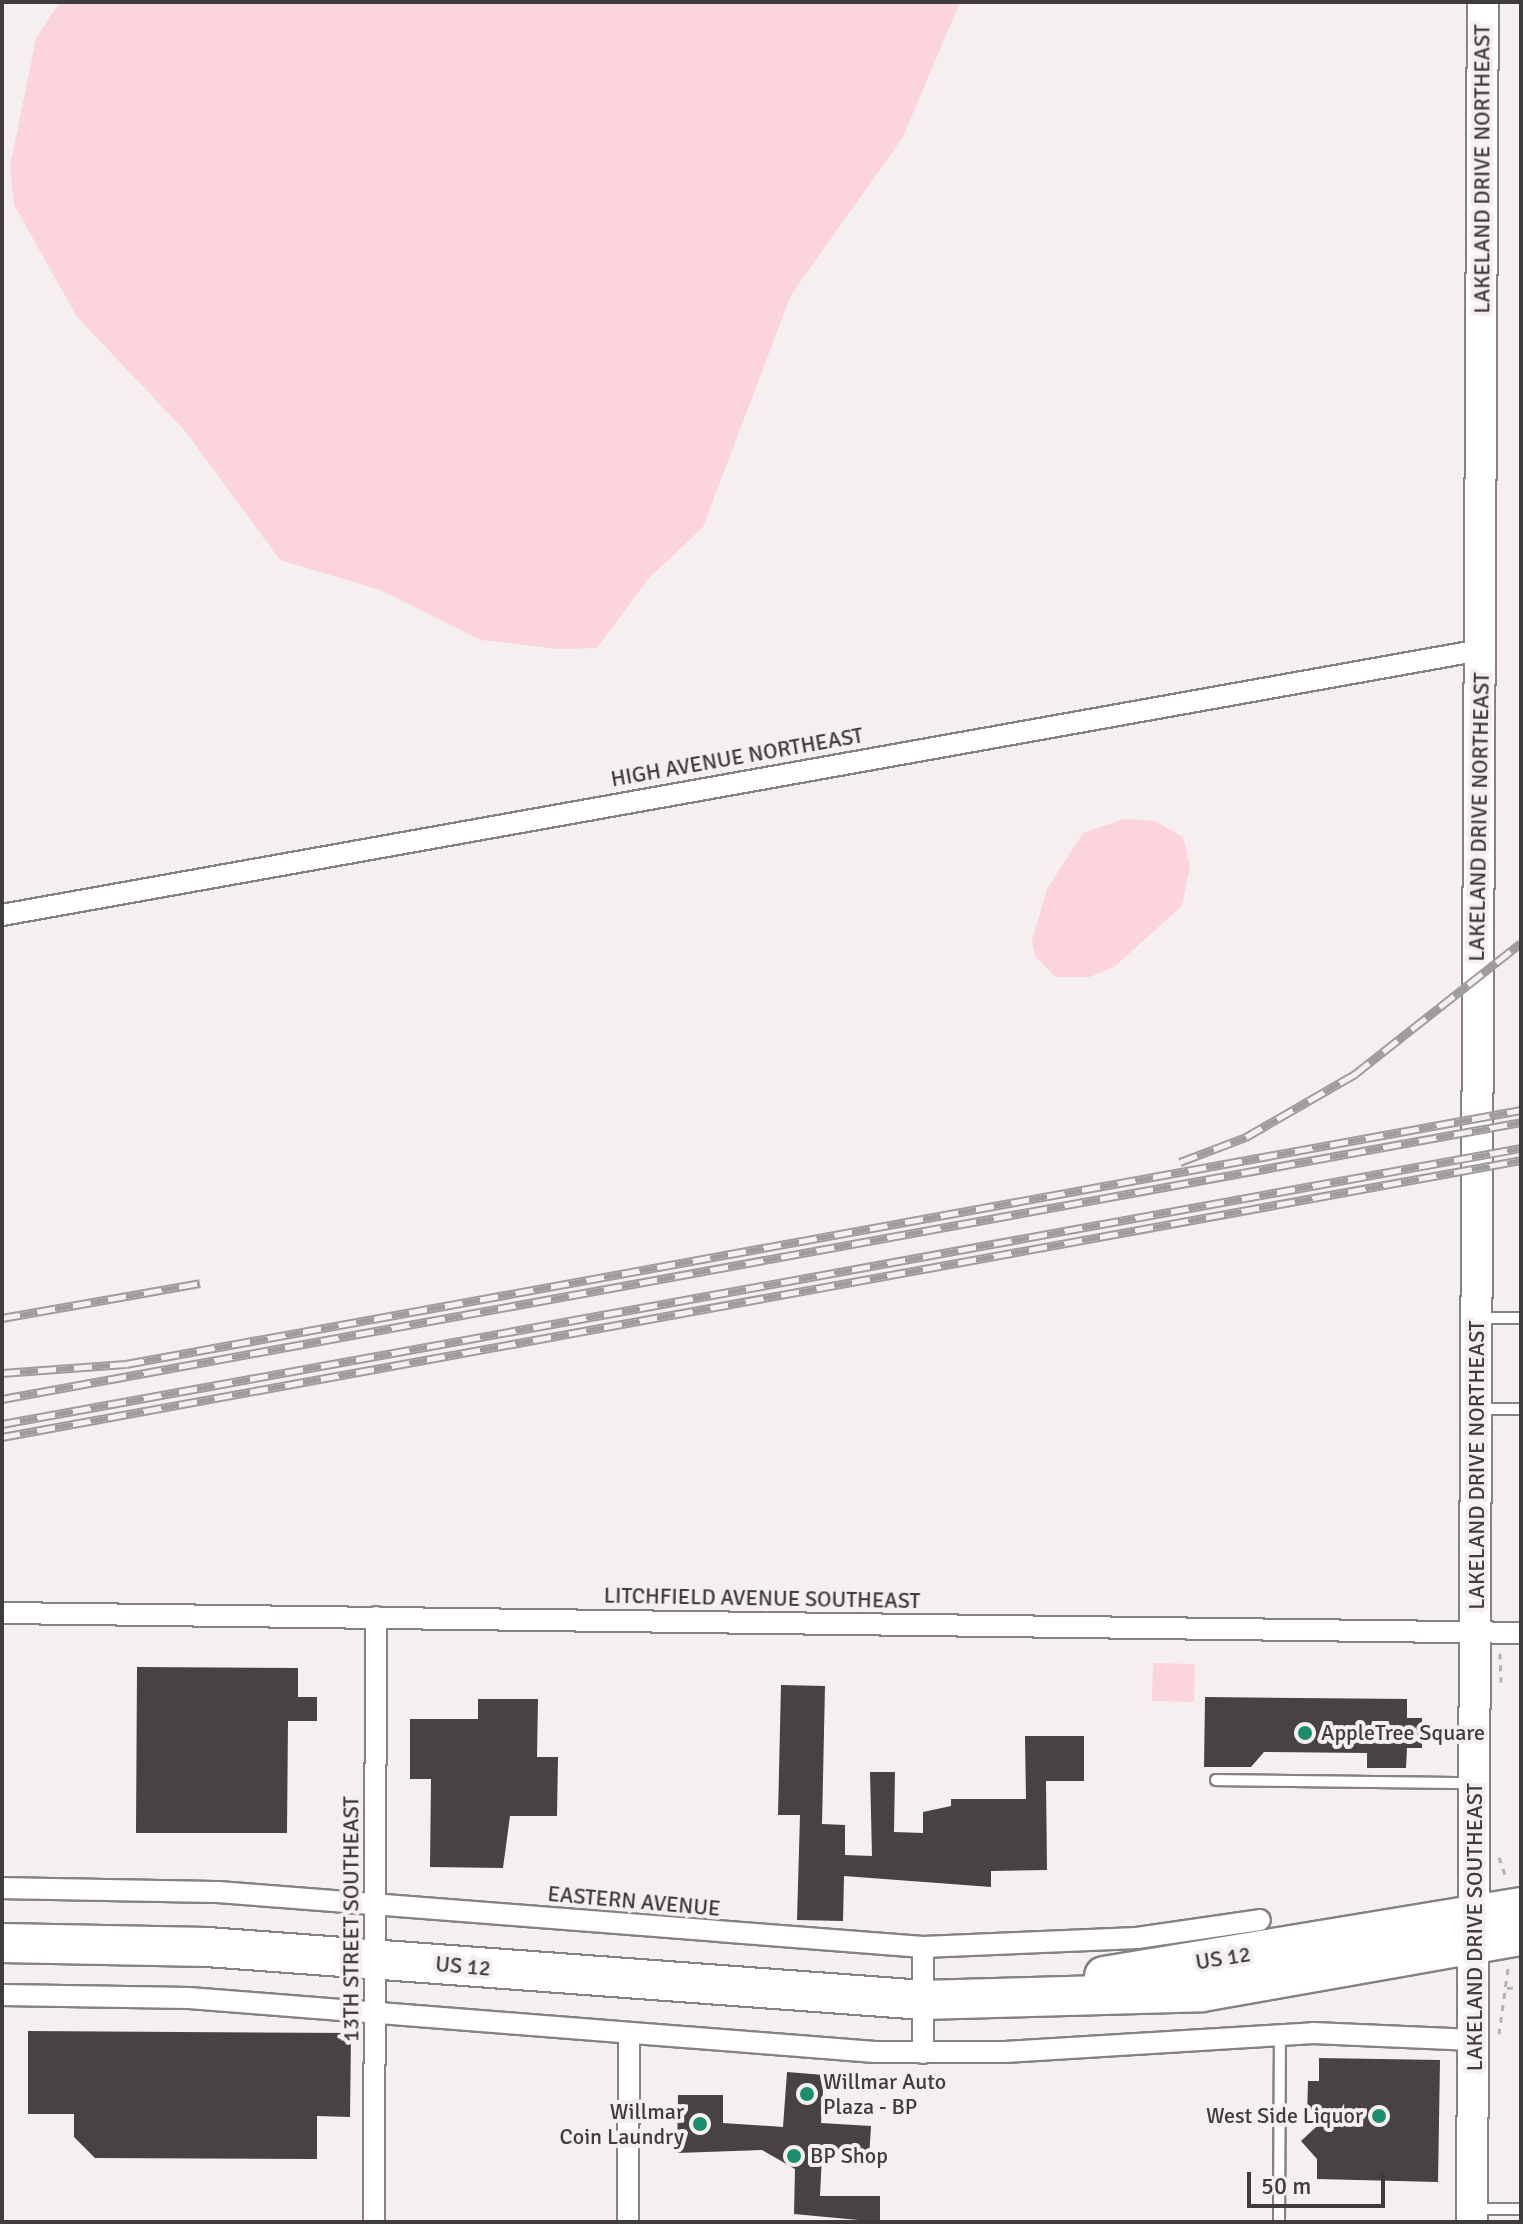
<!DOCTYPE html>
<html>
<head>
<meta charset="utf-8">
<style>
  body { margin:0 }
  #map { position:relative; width:1523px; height:2224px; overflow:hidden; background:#f5eff0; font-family:Signika,sans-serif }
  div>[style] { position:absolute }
  .green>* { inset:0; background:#fcd4dd }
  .building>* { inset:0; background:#474243 }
  .path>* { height:3px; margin-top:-1.5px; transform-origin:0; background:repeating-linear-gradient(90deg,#b6b1b2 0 6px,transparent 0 12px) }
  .roads { filter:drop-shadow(2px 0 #868182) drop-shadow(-2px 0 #868182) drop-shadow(0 2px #868182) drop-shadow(0 -2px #868182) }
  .lane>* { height:10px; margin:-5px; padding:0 5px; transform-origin:5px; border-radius:5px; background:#fff }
  .street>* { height:20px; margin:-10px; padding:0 10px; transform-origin:10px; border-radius:10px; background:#fff }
  .secondary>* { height:30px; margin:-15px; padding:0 15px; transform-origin:15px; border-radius:15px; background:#fff }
  .highway>* { height:38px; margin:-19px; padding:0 19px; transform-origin:19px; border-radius:19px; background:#fff }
  .rail>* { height:9px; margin-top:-4.5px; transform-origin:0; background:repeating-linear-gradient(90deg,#f5eff0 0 18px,#a09c9d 0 36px); box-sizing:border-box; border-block:2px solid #a09c9d }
  .dots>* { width:22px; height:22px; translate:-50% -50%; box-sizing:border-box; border:4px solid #f5eff0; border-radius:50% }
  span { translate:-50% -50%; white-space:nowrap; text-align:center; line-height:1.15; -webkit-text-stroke:8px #f5eff0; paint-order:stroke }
  .street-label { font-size:22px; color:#3e3c3c }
  .poi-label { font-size:22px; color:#3e3c3c }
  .left { translate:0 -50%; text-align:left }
  .right { translate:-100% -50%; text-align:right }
  .frame { position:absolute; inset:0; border:4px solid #3e3c3c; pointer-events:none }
  .scale { position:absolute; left:1247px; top:2172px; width:138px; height:36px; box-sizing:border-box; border:4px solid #3e3c3c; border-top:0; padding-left:10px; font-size:24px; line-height:28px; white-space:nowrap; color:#3e3c3c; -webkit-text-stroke:6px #f5eff0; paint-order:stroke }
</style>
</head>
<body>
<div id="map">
  <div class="green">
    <div style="clip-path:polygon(60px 2px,960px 2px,903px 137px,791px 295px,703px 527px,648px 579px,597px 648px,559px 649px,481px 640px,380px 590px,280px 560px,185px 431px,77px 317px,14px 205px,10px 167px,36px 38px)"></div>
    <div style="clip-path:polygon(1124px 819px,1155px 821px,1183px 837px,1190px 865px,1182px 906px,1115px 966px,1090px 977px,1055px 977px,1035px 956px,1032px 941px,1047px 889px,1083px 833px)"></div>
    <div style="clip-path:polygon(1153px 1663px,1195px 1664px,1194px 1702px,1152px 1701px)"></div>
  </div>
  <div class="building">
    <div style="clip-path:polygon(137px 1667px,298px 1668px,298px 1697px,317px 1697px,317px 1721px,288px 1721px,287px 1833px,136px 1833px)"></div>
    <div style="clip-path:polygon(781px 1685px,825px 1686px,822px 1824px,845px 1825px,845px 1855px,872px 1856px,870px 1772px,895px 1772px,894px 1832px,923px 1833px,923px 1812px,951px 1806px,951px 1799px,1026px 1799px,1025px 1736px,1084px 1736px,1084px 1781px,1046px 1781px,1047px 1870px,991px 1871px,991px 1887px,844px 1876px,843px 1921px,797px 1920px,800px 1815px,778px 1815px)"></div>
    <div style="clip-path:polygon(1205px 1697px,1407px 1699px,1407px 1718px,1422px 1718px,1422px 1748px,1407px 1748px,1406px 1768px,1367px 1768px,1367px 1753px,1264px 1752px,1251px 1767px,1204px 1767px)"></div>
    <div style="clip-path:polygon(478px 1699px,538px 1699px,537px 1757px,558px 1757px,557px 1816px,510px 1816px,503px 1868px,430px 1867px,431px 1779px,410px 1779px,410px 1719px,478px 1719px)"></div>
    <div style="clip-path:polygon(28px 2031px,351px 2033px,350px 2117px,317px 2116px,317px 2159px,95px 2158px,74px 2137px,74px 2114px,28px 2114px)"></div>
    <div style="clip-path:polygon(1319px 2058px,1440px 2060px,1438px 2182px,1317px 2179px,1317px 2159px,1301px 2141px,1328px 2116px,1307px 2116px,1308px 2081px,1319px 2081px)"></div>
    <div style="clip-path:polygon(787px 2072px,824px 2075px,821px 2123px,871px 2126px,869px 2158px,822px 2155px,820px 2196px,880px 2196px,880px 2222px,794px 2214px,795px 2169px,762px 2150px,677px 2153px,678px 2095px,723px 2095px,723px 2123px,783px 2127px)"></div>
  </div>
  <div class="path">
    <div style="left:1500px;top:1653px;width:29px;rotate:88deg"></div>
    <div style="left:1499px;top:1857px;width:24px;rotate:71deg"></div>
    <div style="left:1507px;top:1988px;width:14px;rotate:-4deg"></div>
    <div style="left:1499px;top:2034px;width:67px;rotate:-82.2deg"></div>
  </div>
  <div class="roads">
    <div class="lane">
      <div style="left:1479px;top:1318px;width:42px"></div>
      <div style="left:1478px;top:1409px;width:43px"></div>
      <div style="left:1216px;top:1780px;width:254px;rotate:0.7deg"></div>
      <div style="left:1474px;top:2209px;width:47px"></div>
      <div style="left:1279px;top:2222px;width:188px;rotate:-89.7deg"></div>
    </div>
    <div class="street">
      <div style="left:2px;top:915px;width:1503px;rotate:-10.16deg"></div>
      <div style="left:2px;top:1613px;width:1519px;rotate:0.75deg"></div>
      <div style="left:2px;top:1888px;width:216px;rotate:1.1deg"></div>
      <div style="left:218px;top:1892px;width:707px;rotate:4.46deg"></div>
      <div style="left:923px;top:1947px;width:214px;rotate:-2.4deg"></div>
      <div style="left:1137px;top:1938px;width:124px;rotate:-8.3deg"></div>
      <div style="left:923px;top:1947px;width:106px;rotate:90deg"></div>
      <div style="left:2px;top:1995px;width:187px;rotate:0.9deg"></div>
      <div style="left:189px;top:1998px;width:688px;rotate:4.5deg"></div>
      <div style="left:875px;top:2052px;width:130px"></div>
      <div style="left:1005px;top:2052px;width:309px;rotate:-3.5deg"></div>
      <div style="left:1313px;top:2033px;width:161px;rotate:2.5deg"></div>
      <div style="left:374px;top:2222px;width:605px;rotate:-89.81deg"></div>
      <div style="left:628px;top:2222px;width:188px;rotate:-89.7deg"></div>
    </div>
    <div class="secondary">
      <div style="left:1472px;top:2222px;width:2220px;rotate:-89.72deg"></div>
    </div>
    <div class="highway">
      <div style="left:2px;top:1943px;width:205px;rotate:1.1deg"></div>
      <div style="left:207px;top:1947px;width:718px;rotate:4.23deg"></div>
      <div style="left:923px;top:2000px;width:279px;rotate:-1.6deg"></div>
      <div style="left:1202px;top:1992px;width:324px;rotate:-10deg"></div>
      <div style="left:1104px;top:1976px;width:423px;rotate:-9.4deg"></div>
    </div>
  </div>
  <div class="rail">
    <div style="left:1180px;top:1162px;width:71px;rotate:-20.7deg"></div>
    <div style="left:1246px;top:1137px;width:126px;rotate:-30deg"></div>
    <div style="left:1355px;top:1074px;width:211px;rotate:-38.3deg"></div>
    <div style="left:2px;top:1318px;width:201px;rotate:-10deg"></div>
    <div style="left:2px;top:1373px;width:124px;rotate:-4.2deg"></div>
    <div style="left:126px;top:1364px;width:1418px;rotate:-10.32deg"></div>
    <div style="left:2px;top:1399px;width:1544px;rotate:-10.33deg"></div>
    <div style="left:2px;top:1424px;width:1544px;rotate:-10.3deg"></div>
    <div style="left:2px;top:1437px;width:1544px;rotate:-10.33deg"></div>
  </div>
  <div class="dots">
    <div style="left:1305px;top:1733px;background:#1c8e6f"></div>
    <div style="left:807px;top:2094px;background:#1c8e6f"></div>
    <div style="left:1379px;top:2116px;background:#1c8e6f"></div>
    <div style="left:700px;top:2124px;background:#1c8e6f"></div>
    <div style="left:794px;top:2156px;background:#1c8e6f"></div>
  </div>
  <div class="street-label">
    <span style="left:1482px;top:169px;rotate:-90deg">LAKELAND DRIVE NORTHEAST</span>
    <span style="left:737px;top:757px;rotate:-10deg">HIGH AVENUE NORTHEAST</span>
    <span style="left:1479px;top:817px;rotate:-89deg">LAKELAND DRIVE NORTHEAST</span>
    <span style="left:1477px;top:1465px;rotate:-90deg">LAKELAND DRIVE NORTHEAST</span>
    <span style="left:762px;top:1598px;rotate:1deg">LITCHFIELD AVENUE SOUTHEAST</span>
    <span style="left:634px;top:1901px;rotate:5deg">EASTERN AVENUE</span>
    <span style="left:351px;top:1919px;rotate:-90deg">13TH STREET SOUTHEAST</span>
    <span style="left:1475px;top:1927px;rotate:-90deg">LAKELAND DRIVE SOUTHEAST</span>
    <span style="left:1223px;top:1958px;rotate:-9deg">US 12</span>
    <span style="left:463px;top:1966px;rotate:5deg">US 12</span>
  </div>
  <div class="poi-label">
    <span class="left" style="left:1321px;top:1733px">AppleTree Square</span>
    <span class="left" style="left:823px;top:2094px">Willmar Auto<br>Plaza - BP</span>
    <span class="right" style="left:684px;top:2124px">Willmar<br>Coin Laundry</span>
    <span class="right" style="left:1363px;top:2116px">West Side Liquor</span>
    <span class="left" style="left:810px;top:2156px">BP Shop</span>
  </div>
  <div class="frame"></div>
  <div class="scale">50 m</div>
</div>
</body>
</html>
